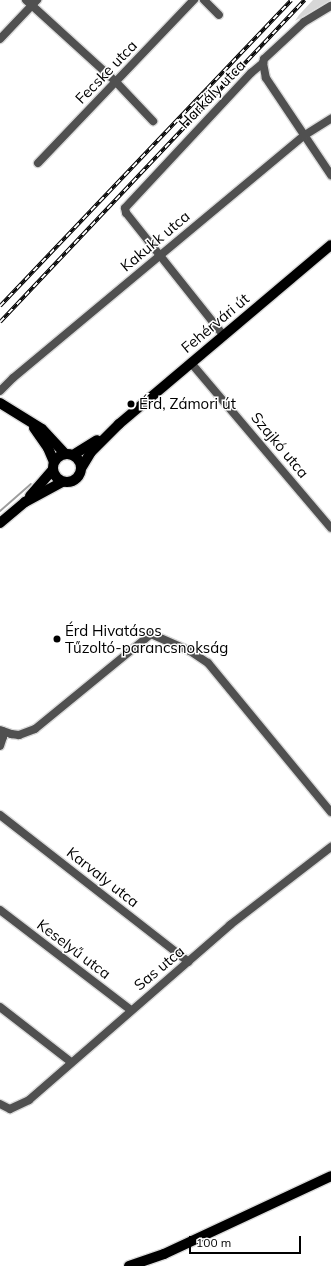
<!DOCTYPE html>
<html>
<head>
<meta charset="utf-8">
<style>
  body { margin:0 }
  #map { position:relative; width:331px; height:1266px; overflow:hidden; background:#fff; font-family:Mulish,sans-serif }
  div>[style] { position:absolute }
  .green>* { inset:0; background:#d7d7d7 }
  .stream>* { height:2px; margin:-1px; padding:0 1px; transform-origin:1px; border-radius:1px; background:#9e9e9e }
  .roads { filter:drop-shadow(1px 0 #dbdbdb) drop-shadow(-1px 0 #dbdbdb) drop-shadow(0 1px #dbdbdb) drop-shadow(0 -1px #dbdbdb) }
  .minor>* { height:8px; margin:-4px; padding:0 4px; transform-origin:4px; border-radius:4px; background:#505050 }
  .major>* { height:10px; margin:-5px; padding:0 5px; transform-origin:5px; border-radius:5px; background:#000 }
  .major>.ring { margin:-5px; padding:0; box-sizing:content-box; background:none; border:10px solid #000; border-radius:50% }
  .rail>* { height:3.5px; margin-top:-1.75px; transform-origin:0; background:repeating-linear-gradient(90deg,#fff 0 6px,#000 0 12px); box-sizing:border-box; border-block:1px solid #000 }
  .dots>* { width:11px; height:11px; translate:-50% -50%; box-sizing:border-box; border:2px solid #fff; border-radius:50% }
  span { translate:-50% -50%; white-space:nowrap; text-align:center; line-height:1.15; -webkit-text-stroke:3px #fff; paint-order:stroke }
  .street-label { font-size:15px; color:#000 }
  .poi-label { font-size:15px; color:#000 }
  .left { translate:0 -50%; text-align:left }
  .scale { position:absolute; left:189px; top:1236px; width:112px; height:18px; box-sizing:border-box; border:2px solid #000; border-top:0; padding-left:5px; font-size:12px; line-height:14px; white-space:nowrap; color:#000; -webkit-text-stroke:3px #fff; paint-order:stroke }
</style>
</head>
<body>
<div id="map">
  <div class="green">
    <div style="clip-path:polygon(313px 0,331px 0,295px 21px,299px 15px)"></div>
  </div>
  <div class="stream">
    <div style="left:0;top:511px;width:41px;rotate:-41.1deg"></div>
  </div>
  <div class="roads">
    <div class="minor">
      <div style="left:26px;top:0;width:122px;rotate:42.3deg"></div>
      <div style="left:116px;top:82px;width:54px;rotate:46.5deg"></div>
      <div style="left:204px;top:0;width:21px;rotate:45deg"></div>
      <div style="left:0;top:39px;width:54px;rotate:-46.5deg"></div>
      <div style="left:263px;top:63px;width:15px;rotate:79deg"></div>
      <div style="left:266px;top:78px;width:117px;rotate:56.2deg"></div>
      <div style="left:38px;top:163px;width:226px;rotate:-46.3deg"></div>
      <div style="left:224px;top:336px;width:157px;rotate:-128.5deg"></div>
      <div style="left:126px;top:213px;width:5px;rotate:-101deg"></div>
      <div style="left:125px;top:208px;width:185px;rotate:-47deg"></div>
      <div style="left:251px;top:73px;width:16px;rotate:-40deg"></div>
      <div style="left:263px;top:63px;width:4px;rotate:-76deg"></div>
      <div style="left:264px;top:59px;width:54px;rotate:-42.8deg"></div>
      <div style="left:304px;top:22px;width:31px;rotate:-31deg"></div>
      <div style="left:191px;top:363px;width:216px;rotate:49.7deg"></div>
      <div style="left:0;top:391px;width:18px;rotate:-45deg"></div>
      <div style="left:13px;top:378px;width:380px;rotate:-39.8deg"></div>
      <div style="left:305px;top:135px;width:31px;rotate:-32deg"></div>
      <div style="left:0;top:730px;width:12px;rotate:20deg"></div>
      <div style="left:11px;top:734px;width:8px;rotate:7deg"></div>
      <div style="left:19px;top:735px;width:17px;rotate:-21deg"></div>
      <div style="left:35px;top:729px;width:150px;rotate:-39.3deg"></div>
      <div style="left:151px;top:634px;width:43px;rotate:23.6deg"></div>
      <div style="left:190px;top:651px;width:22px;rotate:34deg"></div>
      <div style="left:208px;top:663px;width:193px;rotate:50.5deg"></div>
      <div style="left:0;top:746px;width:9px;rotate:-72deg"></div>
      <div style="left:3px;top:737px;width:6px;rotate:-99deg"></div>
      <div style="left:0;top:815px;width:239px;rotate:37.9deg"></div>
      <div style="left:0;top:910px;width:165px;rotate:37.4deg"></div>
      <div style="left:0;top:1007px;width:90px;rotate:37.8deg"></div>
      <div style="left:0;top:1104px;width:11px;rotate:27deg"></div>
      <div style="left:10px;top:1109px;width:21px;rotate:-25deg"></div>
      <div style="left:29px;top:1100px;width:267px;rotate:-41deg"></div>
      <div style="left:230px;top:925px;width:128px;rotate:-37.7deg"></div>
    </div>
    <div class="major">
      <div style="left:0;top:403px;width:49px;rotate:31.8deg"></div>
      <div style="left:42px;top:429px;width:34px;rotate:47deg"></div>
      <div style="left:34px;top:428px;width:24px;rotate:55deg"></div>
      <div style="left:48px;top:448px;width:15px;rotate:67deg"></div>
      <div class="ring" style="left:53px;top:454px;width:18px;height:18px"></div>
      <div style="left:73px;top:455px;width:28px;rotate:-32deg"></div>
      <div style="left:82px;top:467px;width:17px;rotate:-59deg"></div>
      <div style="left:91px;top:452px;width:40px;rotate:-45deg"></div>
      <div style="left:119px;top:424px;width:277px;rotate:-40.2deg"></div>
      <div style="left:30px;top:496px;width:35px;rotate:-49deg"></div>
      <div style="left:0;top:523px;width:33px;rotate:-40deg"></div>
      <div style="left:25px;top:502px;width:42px;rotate:-28.4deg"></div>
      <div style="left:129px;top:1266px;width:37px;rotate:-19deg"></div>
      <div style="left:164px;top:1254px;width:184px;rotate:-25deg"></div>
    </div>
  </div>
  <div class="rail">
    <div style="left:0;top:306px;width:422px;rotate:-46.4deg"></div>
    <div style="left:0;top:322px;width:443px;rotate:-46.6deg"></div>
  </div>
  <div class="dots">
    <div style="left:131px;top:404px;background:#000"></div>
    <div style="left:57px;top:639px;background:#000"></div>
  </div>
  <div class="street-label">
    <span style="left:106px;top:72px;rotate:-46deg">Fecske utca</span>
    <span style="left:212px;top:94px;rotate:-46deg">Harkály utca</span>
    <span style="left:155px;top:241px;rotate:-40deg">Kakukk utca</span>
    <span style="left:215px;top:323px;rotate:-40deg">Fehérvári út</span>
    <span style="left:280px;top:445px;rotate:50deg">Szajkó utca</span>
    <span style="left:103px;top:877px;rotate:38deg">Karvaly utca</span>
    <span style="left:74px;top:949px;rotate:37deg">Keselyű utca</span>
    <span style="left:159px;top:968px;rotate:-40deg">Sas utca</span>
  </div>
  <div class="poi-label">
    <span class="left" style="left:139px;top:404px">Érd, Zámori út</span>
    <span class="left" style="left:65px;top:639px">Érd Hivatásos<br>Tűzoltó-parancsnokság</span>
  </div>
  <div class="scale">100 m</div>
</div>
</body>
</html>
